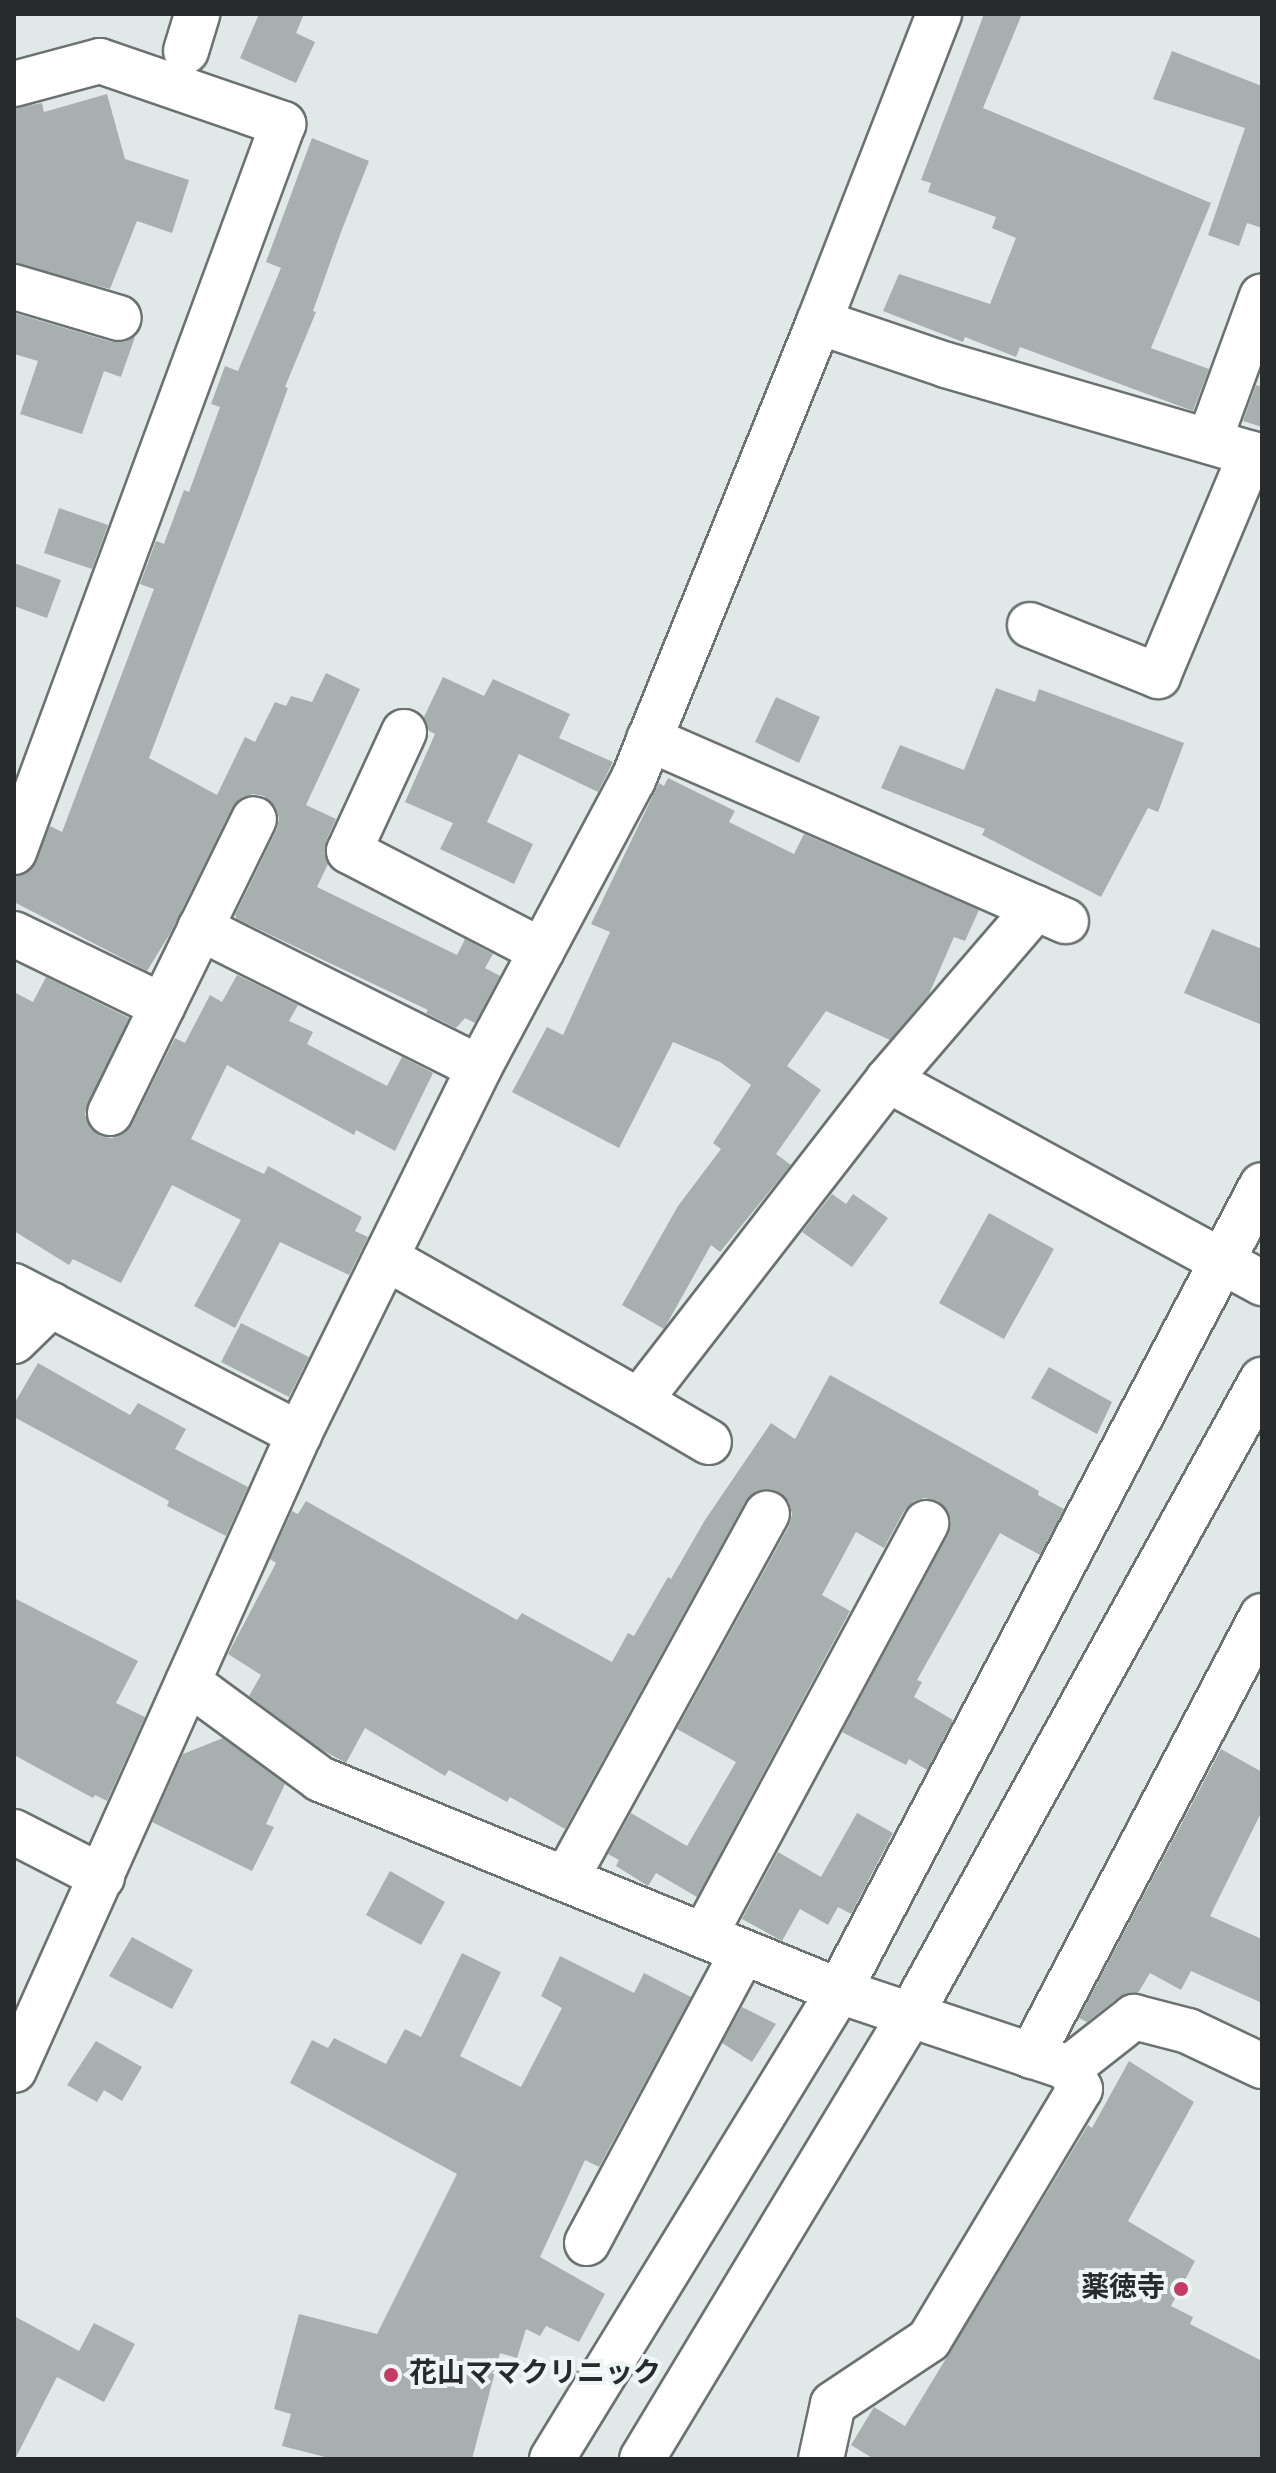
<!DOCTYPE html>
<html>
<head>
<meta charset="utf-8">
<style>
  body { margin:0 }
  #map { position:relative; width:1276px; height:2473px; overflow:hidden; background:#e1e9e8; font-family:Overpass,"Noto Sans JP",sans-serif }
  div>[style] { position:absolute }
  .building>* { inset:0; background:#a8b0af }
  .roads { filter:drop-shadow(2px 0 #6b7271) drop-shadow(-2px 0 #6b7271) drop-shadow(0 2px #6b7271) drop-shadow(0 -2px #6b7271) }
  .minor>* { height:44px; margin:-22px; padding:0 22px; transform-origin:22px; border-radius:22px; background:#fff }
  .dots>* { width:22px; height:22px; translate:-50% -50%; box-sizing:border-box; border:4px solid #eef6f5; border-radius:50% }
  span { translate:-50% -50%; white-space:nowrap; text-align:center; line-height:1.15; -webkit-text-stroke:8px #eef6f5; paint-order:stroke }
  .poi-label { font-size:28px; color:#282b2b; font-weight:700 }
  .right { translate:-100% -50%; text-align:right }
  .left { translate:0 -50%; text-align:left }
  .frame { position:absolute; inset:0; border:16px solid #282b2b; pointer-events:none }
</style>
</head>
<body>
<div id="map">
  <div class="building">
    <div style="clip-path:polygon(259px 14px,304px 14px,296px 33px,315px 42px,296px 83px,240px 58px)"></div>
    <div style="clip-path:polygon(984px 14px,1022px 14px,983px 108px,1211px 203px,1151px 348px,1209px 369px,1193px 411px,1020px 347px,1016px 357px,965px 337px,963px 342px,883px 311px,899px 274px,990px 304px,1016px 238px,992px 228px,996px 217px,928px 192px,931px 183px,921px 180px)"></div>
    <div style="clip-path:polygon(1172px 51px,1262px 86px,1262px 228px,1247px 223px,1239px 246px,1208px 235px,1245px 128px,1153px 99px)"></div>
    <div style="clip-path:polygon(107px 94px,125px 159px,189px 180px,172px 233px,137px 221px,110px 289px,14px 263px,14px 108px,42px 103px,44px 112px)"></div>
    <div style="clip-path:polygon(312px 138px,369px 161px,341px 232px,313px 311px,316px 312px,285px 387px,288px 388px,249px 495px,149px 758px,217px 795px,245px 737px,255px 742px,275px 702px,286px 706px,291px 696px,312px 702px,326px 673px,360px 689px,306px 805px,336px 819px,326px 841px,328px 864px,317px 887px,457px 955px,465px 939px,493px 954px,485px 968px,500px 976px,475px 1023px,465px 1018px,456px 1028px,426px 1013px,428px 1010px,237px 919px,235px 915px,277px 829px,279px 818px,275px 806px,264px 796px,253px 794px,241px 798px,232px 808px,171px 932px,147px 971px,14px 902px,14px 876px,30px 871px,50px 826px,62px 832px,154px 589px,140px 584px,156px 541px,164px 544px,184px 490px,189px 492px,220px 407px,211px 404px,225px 366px,238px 371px,281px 268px,266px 262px)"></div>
    <div style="clip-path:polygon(14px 313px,112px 342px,124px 342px,135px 337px,121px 377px,104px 371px,82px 434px,20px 414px,38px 361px,14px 354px)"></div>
    <div style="clip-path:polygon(1256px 385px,1262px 387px,1262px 427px,1243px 421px)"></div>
    <div style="clip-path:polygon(59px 508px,108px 525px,92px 569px,44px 553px)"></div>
    <div style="clip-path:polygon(14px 563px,61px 580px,47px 618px,14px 606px)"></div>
    <div style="clip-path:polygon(443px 677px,484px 696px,493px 679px,570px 714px,559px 738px,613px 762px,598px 792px,519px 754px,487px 822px,533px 844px,514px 884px,440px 849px,453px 823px,405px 802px,435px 734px,429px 731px,424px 717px)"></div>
    <div style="clip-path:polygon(996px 688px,1035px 702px,1039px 689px,1184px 743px,1158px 812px,1148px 808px,1101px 897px,982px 835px,985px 829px,881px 788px,900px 745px,964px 770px)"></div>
    <div style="clip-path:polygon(776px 697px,820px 717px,799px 763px,755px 742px)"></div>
    <div style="clip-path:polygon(668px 778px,735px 811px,729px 822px,794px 854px,804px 834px,979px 910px,965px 941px,954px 937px,929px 994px,890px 1040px,826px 1011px,787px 1066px,821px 1090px,776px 1154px,791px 1165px,720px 1252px,711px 1245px,664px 1329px,622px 1305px,678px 1206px,721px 1149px,713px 1143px,751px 1085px,720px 1062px,673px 1042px,619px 1148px,512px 1092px,547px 1027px,563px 1035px,610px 932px,591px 924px,659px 783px,664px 786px)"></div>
    <div style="clip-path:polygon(1212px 929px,1262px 949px,1262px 1025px,1184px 993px)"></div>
    <div style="clip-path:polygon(237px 975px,298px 1005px,289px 1021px,313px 1032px,307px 1044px,387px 1086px,402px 1057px,433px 1073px,395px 1151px,356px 1130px,354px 1135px,227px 1065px,191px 1139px,264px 1174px,268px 1166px,362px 1217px,355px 1231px,368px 1237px,349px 1275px,280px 1242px,235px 1328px,194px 1306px,241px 1220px,172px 1185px,121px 1283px,73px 1259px,69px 1265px,14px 1231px,14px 992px,33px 1002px,46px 977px,129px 1018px,85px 1114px,90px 1128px,100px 1136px,112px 1138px,125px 1133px,132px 1124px,175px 1038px,185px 1043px,210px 995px,222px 1002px)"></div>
    <div style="clip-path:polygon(832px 1194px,846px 1204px,853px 1194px,888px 1218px,852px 1267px,802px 1232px)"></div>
    <div style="clip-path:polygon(989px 1213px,1054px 1249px,1004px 1339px,939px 1303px)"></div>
    <div style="clip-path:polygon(241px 1323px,309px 1357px,289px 1397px,221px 1362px)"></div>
    <div style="clip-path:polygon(38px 1363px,130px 1415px,138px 1403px,186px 1429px,175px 1449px,248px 1487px,226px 1536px,167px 1506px,169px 1501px,14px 1417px,14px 1404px)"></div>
    <div style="clip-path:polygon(1049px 1367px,1112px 1402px,1097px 1434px,1031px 1398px)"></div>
    <div style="clip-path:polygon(830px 1375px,1039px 1491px,1038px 1495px,1064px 1509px,1040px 1555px,1000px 1533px,917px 1680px,922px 1682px,914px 1697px,953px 1720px,927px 1770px,909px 1759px,906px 1765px,842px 1732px,948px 1535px,951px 1521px,948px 1511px,938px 1501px,924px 1498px,914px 1501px,904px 1511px,884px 1548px,856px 1532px,822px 1595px,850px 1611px,697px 1897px,656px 1873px,648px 1886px,616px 1866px,619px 1860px,608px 1854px,631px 1813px,687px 1846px,736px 1762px,677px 1729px,789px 1526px,792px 1514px,789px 1502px,778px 1492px,766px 1489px,755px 1492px,745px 1502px,565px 1829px,510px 1797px,507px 1802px,449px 1770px,445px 1776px,365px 1728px,346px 1763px,322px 1750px,249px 1696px,261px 1675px,228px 1654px,276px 1563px,270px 1559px,292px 1511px,298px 1514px,306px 1501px,517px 1620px,522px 1613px,612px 1662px,628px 1633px,634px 1636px,668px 1577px,671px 1579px,705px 1520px,771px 1423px,795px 1439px)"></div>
    <div style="clip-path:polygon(14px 1598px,138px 1661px,116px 1703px,145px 1717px,107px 1801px,95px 1795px,93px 1798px,14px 1755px)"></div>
    <div style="clip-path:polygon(223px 1738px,285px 1784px,266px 1824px,274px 1827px,252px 1871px,152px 1822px,183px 1754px)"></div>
    <div style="clip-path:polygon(1221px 1749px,1262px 1772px,1262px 1811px,1210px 1916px,1262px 1939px,1262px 2003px,1191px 1971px,1181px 1990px,1150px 1973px,1138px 1993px,1119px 1997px,1087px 2022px,1079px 2018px)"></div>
    <div style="clip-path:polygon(857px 1813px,893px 1833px,851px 1914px,838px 1907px,828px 1925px,800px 1909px,782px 1941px,742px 1919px,778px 1852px,821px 1877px)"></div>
    <div style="clip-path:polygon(390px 1871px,445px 1902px,421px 1945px,366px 1915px)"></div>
    <div style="clip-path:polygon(132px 1937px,193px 1970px,172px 2009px,109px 1976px)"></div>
    <div style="clip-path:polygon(462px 1953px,501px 1972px,460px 2056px,521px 2087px,562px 2008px,541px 1996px,560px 1956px,634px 1993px,644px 1973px,691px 1997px,599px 2167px,585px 2160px,540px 2257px,605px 2294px,579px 2342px,546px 2326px,540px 2336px,526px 2329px,517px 2358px,500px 2353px,472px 2459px,333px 2459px,282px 2446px,291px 2414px,274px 2409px,299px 2314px,377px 2334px,457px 2174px,290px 2083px,312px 2040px,328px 2048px,334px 2038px,386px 2064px,405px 2029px,421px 2037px)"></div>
    <div style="clip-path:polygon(742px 2007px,776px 2024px,752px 2062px,722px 2043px)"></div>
    <div style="clip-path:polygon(96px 2041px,142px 2067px,122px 2101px,104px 2090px,97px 2102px,67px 2085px)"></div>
    <div style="clip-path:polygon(1129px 2061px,1194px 2102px,1128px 2221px,1195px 2261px,1171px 2306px,1193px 2317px,1190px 2324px,1262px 2361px,1262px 2459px,874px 2459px,851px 2445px,874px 2407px,905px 2426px,1088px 2125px,1092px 2128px)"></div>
    <div style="clip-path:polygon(14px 2316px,79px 2351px,94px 2323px,135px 2344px,104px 2402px,57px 2377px,15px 2459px)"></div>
  </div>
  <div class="roads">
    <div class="minor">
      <div style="left:186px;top:51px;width:39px;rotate:-73deg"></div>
      <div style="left:14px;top:84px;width:89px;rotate:-15deg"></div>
      <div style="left:100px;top:61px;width:194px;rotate:19deg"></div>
      <div style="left:283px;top:124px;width:776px;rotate:110.28deg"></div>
      <div style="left:14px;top:287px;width:109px;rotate:16.4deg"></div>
      <div style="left:819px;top:322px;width:134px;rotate:18.7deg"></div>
      <div style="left:946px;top:365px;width:329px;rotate:16.2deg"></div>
      <div style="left:1209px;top:441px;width:154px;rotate:-69.9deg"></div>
      <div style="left:1030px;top:625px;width:138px;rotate:21.7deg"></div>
      <div style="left:1158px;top:676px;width:241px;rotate:-67.3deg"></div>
      <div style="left:404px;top:732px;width:131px;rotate:114.8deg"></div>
      <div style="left:349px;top:851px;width:217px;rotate:27.4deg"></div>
      <div style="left:649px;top:739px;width:455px;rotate:23.6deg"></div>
      <div style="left:200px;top:928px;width:312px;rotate:26.6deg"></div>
      <div style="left:14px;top:934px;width:165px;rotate:25.9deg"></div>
      <div style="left:888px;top:1080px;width:426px;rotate:28.5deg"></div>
      <div style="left:110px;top:1113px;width:327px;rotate:-63.9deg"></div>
      <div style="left:386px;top:1258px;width:291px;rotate:29.5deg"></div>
      <div style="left:639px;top:1401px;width:406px;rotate:-52.2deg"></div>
      <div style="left:888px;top:1080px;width:227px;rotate:-49.3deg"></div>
      <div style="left:14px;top:1286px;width:42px;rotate:27.2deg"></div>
      <div style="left:14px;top:1341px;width:52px;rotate:-44.2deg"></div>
      <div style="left:51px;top:1305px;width:280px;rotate:27.5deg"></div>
      <div style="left:639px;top:1401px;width:81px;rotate:30.4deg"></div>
      <div style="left:188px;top:1682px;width:164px;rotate:36.3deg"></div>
      <div style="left:320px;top:1779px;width:561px;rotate:22.22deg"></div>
      <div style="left:839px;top:1991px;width:243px;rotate:18.5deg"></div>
      <div style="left:1069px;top:2068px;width:83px;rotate:-38.1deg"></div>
      <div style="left:1134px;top:2017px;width:56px;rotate:14.5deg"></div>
      <div style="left:1188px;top:2031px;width:82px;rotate:25.3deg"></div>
      <div style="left:14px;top:1832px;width:99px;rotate:27.1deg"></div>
      <div style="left:566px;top:1879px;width:417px;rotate:-61.2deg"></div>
      <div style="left:704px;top:1936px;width:469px;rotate:-61.7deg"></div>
      <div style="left:1031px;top:2056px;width:497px;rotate:-62.3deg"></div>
      <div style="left:14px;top:2070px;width:697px;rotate:-65.86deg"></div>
      <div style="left:299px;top:1434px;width:408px;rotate:-63.8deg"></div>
      <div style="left:479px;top:1068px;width:327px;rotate:-61.9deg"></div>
      <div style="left:633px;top:780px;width:494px;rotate:-67.9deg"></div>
      <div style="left:819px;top:322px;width:331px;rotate:-68.7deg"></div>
      <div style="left:587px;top:2243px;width:330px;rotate:-61.8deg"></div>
      <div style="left:552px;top:2459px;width:549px;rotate:-58.48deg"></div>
      <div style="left:839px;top:1991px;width:910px;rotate:-62.31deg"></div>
      <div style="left:642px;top:2459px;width:520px;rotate:-58.85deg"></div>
      <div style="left:911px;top:2014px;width:725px;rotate:-61.03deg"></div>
      <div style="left:821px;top:2459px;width:56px;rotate:-77.7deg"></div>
      <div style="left:833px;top:2404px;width:115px;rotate:-33.7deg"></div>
      <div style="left:929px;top:2340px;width:293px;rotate:-59deg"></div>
      <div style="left:1080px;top:2089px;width:24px;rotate:-118deg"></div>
    </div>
  </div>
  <div class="dots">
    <div style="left:1181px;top:2289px;background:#c73a66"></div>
    <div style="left:391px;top:2375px;background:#c73a66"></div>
  </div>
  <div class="poi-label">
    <span class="right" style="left:1165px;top:2289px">薬徳寺</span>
    <span class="left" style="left:409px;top:2375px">花山ママクリニック</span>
  </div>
  <div class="frame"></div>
</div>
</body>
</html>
